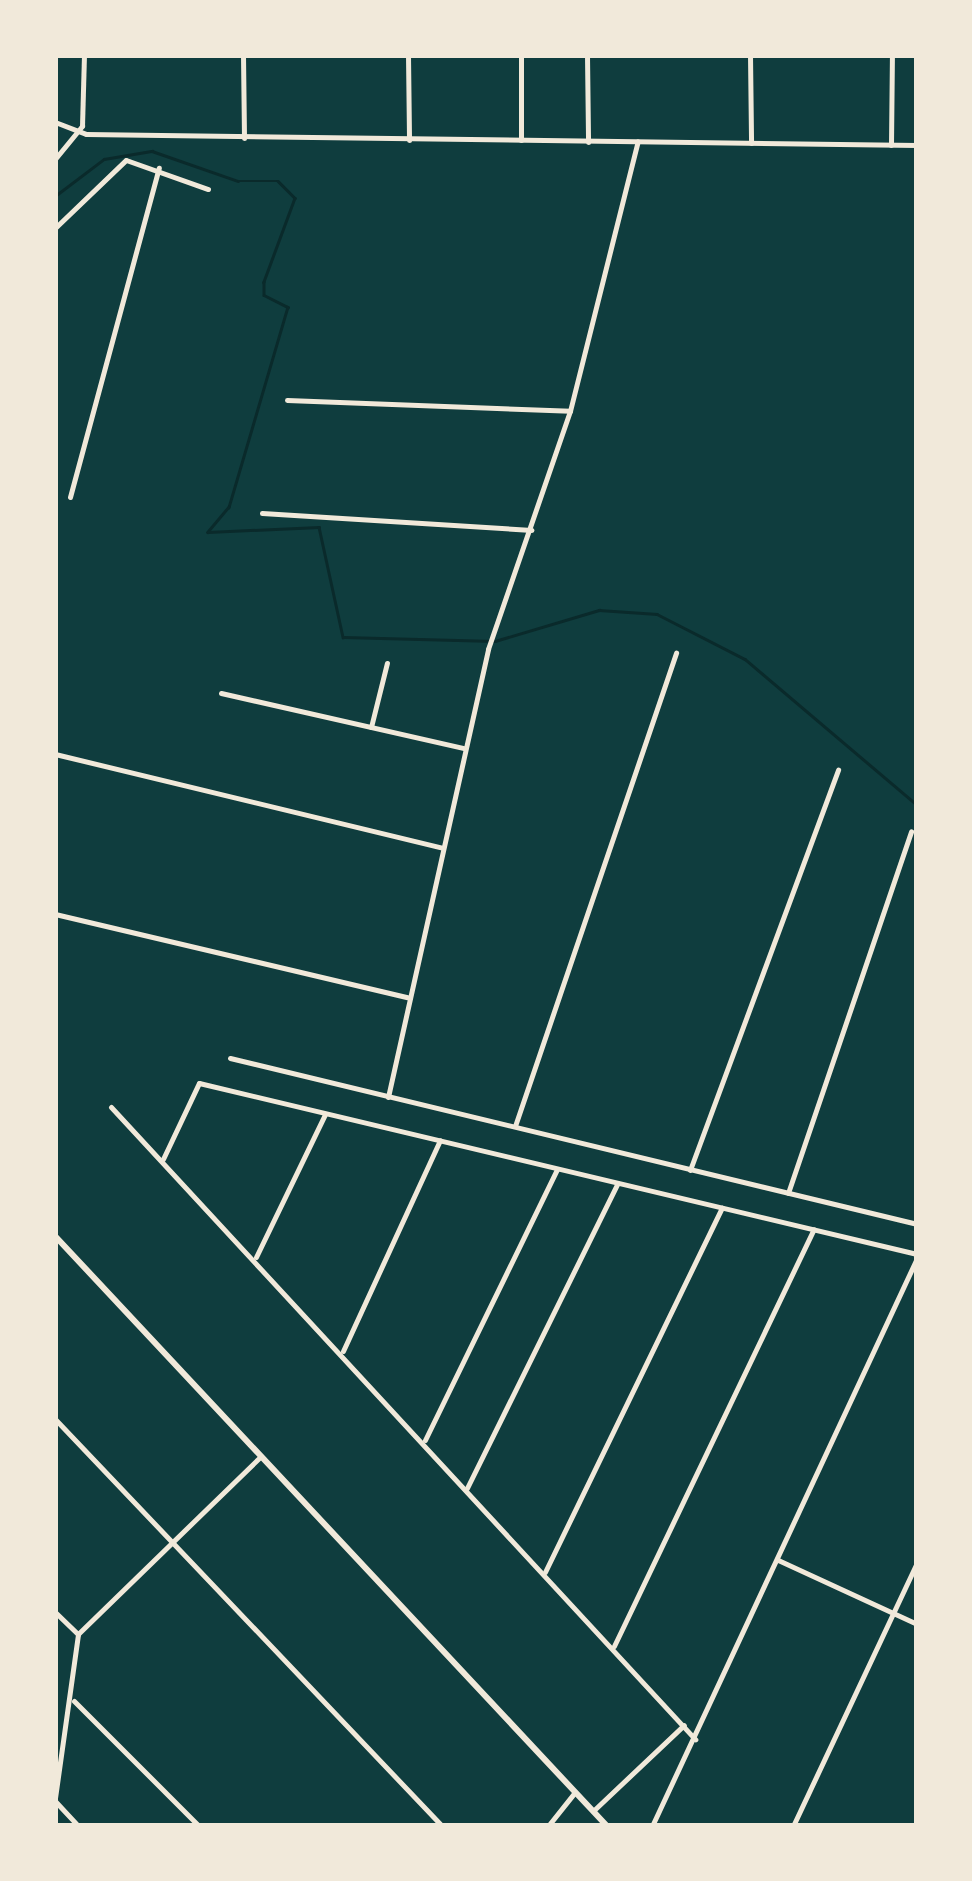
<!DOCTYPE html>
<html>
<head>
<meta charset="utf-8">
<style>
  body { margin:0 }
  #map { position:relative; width:972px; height:1881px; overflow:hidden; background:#0f3d3e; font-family:"Asap Condensed",sans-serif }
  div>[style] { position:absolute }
  .stream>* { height:2.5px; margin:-1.25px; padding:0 1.25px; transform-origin:1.25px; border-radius:1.25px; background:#0a2a2b }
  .minor>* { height:5px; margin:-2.5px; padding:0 2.5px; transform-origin:2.5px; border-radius:2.5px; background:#f1e9da }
  .tertiary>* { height:5px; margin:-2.5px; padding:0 2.5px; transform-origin:2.5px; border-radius:2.5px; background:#f1e9da }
  .secondary>* { height:6px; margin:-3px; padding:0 3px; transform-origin:3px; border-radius:3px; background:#f1e9da }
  span { translate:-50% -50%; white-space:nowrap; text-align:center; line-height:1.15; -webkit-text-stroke:10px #f1e9da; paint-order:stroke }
  .frame { position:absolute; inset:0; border:58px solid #f1e9da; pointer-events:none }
</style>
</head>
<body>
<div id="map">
  <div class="stream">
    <div style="left:55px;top:196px;width:61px;rotate:-37.1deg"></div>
    <div style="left:104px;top:159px;width:49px;rotate:-9.5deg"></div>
    <div style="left:152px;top:151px;width:91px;rotate:19.2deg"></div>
    <div style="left:238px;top:181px;width:40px"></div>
    <div style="left:278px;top:181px;width:24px;rotate:45deg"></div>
    <div style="left:295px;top:198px;width:90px;rotate:110.3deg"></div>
    <div style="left:264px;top:282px;width:13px;rotate:90deg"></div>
    <div style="left:264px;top:295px;width:27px;rotate:27deg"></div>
    <div style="left:288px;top:307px;width:209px;rotate:106.4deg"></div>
    <div style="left:229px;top:507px;width:33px;rotate:130deg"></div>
    <div style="left:208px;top:532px;width:111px;rotate:-2.6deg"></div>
    <div style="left:319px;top:527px;width:113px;rotate:77.7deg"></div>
    <div style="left:343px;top:637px;width:152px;rotate:1.5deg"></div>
    <div style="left:495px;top:641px;width:109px;rotate:-16.6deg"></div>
    <div style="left:599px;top:610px;width:58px;rotate:3.9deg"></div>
    <div style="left:657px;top:614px;width:99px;rotate:27.1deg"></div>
    <div style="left:745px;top:659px;width:226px;rotate:40.3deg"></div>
  </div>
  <div class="minor">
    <div style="left:243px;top:55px;width:83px;rotate:89.3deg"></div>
    <div style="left:408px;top:55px;width:85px;rotate:89.3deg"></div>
    <div style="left:521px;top:55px;width:85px;rotate:90deg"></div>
    <div style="left:587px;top:55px;width:87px;rotate:89.3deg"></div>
    <div style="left:750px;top:55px;width:88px;rotate:89.3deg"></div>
    <div style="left:891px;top:145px;width:90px;rotate:-89.4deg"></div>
    <div style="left:55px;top:159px;width:43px;rotate:-50.7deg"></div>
    <div style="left:82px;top:126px;width:71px;rotate:-88.4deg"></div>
    <div style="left:55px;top:228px;width:98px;rotate:-43.8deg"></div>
    <div style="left:126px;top:160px;width:87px;rotate:19.5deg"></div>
    <div style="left:287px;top:400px;width:283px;rotate:2.2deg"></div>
    <div style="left:70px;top:497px;width:341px;rotate:-74.9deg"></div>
    <div style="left:262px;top:513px;width:270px;rotate:3.6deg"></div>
    <div style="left:221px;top:693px;width:249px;rotate:12.8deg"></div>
    <div style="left:371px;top:727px;width:66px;rotate:-76deg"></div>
    <div style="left:55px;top:754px;width:399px;rotate:13.6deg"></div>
    <div style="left:55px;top:914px;width:362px;rotate:13.3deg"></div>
    <div style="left:230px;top:1058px;width:707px;rotate:13.58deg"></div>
    <div style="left:388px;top:1097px;width:459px;rotate:-77.4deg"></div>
    <div style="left:488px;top:649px;width:252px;rotate:-71deg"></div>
    <div style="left:570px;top:411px;width:278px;rotate:-75.9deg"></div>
    <div style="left:111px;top:1107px;width:861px;rotate:47.26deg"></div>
    <div style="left:515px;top:1126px;width:500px;rotate:-71.2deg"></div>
    <div style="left:163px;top:1159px;width:84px;rotate:-64.7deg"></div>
    <div style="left:199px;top:1083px;width:738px;rotate:13.4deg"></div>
    <div style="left:690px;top:1170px;width:427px;rotate:-69.7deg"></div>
    <div style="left:788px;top:1193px;width:382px;rotate:-71.2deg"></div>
    <div style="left:256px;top:1257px;width:159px;rotate:-64.2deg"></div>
    <div style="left:343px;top:1351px;width:232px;rotate:-65.3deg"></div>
    <div style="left:55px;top:1419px;width:562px;rotate:46.44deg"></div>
    <div style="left:425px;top:1440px;width:301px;rotate:-64deg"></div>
    <div style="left:467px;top:1488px;width:340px;rotate:-63.7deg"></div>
    <div style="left:778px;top:1560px;width:153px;rotate:24.7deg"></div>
    <div style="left:545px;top:1572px;width:405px;rotate:-64.1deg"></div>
    <div style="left:55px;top:1612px;width:32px;rotate:44deg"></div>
    <div style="left:614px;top:1646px;width:462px;rotate:-64.4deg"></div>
    <div style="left:74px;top:1701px;width:177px;rotate:45deg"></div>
    <div style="left:55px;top:1798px;width:166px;rotate:-82deg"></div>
    <div style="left:78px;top:1634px;width:254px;rotate:-44.2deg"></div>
    <div style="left:55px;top:1801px;width:34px;rotate:47deg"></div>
    <div style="left:593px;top:1811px;width:125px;rotate:-43.4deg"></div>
    <div style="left:548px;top:1826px;width:43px;rotate:-51.5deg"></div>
    <div style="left:652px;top:1826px;width:627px;rotate:-64.99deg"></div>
    <div style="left:793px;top:1826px;width:292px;rotate:-64.8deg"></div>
  </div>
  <div class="tertiary">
    <div style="left:55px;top:122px;width:33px;rotate:21deg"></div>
    <div style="left:86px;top:134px;width:831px;rotate:0.76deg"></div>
  </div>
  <div class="secondary">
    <div style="left:55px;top:1236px;width:808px;rotate:46.91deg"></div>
  </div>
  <div class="frame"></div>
</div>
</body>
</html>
